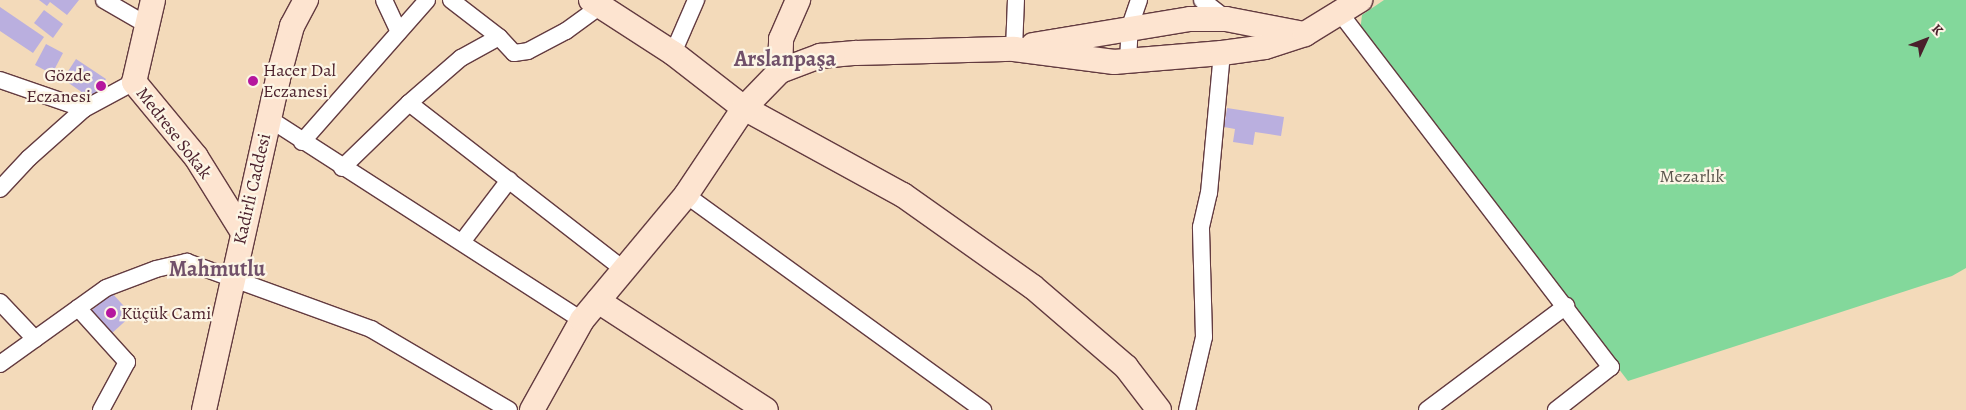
<!DOCTYPE html>
<html>
<head>
<meta charset="utf-8">
<style>
  body { margin:0 }
  #map { position:relative; width:1966px; height:410px; overflow:hidden; background:#f3daba; font-family:Alegreya,serif }
  div>[style] { position:absolute }
  .green>* { inset:0; background:#83d89b }
  .building>* { inset:0; background:#baafdf }
  .roads { filter:drop-shadow(1px 0 #633b40) drop-shadow(-1px 0 #633b40) drop-shadow(0 1px #633b40) drop-shadow(0 -1px #633b40) }
  .street>* { height:16px; margin:-8px; padding:0 8px; transform-origin:8px; border-radius:8px; background:#fff }
  .secondary>* { height:24px; margin:-12px; padding:0 12px; transform-origin:12px; border-radius:12px; background:#fde4d0 }
  .dots>* { width:14px; height:14px; translate:-50% -50%; box-sizing:border-box; border:2px solid #fcf5e5; border-radius:50% }
  span { translate:-50% -50%; white-space:nowrap; text-align:center; line-height:1.15; -webkit-text-stroke:4.5px #fcf5e5; paint-order:stroke }
  .poi-label { font-size:18px; color:#4a1f2b }
  .left { translate:0 -50%; text-align:left }
  .right { translate:-100% -50%; text-align:right }
  .street-label { font-size:18px; color:#4a1f2b }
  .park-label { font-size:18px; color:#5b564d }
  .district-label { font-size:22px; color:#71516a; font-weight:700 }
  .north { position:absolute; left:1901px; top:15px; width:50px; height:50px; -webkit-text-stroke:4px #fcf5e5; paint-order:stroke; rotate:47deg; font-size:14px; font-weight:700; line-height:20px; text-align:center; color:#4a1f2b }
  .north::after { content:''; display:block; margin:auto; width:18px; height:22px; background:#4a1f2b; clip-path:polygon(50% 0,100% 100%,50% 72%,0 100%) }
</style>
</head>
<body>
<div id="map">
  <div class="green">
    <div style="clip-path:polygon(1384px 0,1966px 0,1966px 268px,1952px 276px,1628px 381px,1360px 32px,1362px 15px)"></div>
  </div>
  <div class="building">
    <div style="clip-path:polygon(39px 0,79px 0,67px 15px,50px 2px,47px 6px)"></div>
    <div style="clip-path:polygon(0 7px,44px 37px,33px 53px,0 31px)"></div>
    <div style="clip-path:polygon(44px 10px,63px 24px,53px 38px,34px 23px)"></div>
    <div style="clip-path:polygon(46px 44px,63px 53px,52px 74px,35px 65px)"></div>
    <div style="clip-path:polygon(76px 59px,106px 79px,93px 100px,63px 79px)"></div>
    <div style="clip-path:polygon(1227px 108px,1284px 117px,1281px 136px,1255px 132px,1253px 145px,1233px 142px,1235px 129px,1224px 127px)"></div>
    <div style="clip-path:polygon(112px 293px,132px 315px,111px 334px,91px 311px)"></div>
  </div>
  <div class="roads">
    <div class="street">
      <div style="left:104px;top:0;width:50px;rotate:30.2deg"></div>
      <div style="left:384px;top:0;width:35px;rotate:65deg"></div>
      <div style="left:451px;top:0;width:61px;rotate:37.6deg"></div>
      <div style="left:1202px;top:0;width:31px;rotate:38deg"></div>
      <div style="left:1340px;top:13px;width:446px;rotate:52.6deg"></div>
      <div style="left:1611px;top:367px;width:70px;rotate:142deg"></div>
      <div style="left:1014px;top:49px;width:49px;rotate:-87.7deg"></div>
      <div style="left:673px;top:53px;width:58px;rotate:-66.5deg"></div>
      <div style="left:1128px;top:61px;width:35px;rotate:-87deg"></div>
      <div style="left:1130px;top:26px;width:28px;rotate:-71deg"></div>
      <div style="left:0;top:80px;width:89px;rotate:19deg"></div>
      <div style="left:409px;top:103px;width:269px;rotate:37.8deg"></div>
      <div style="left:268px;top:118px;width:373px;rotate:32.8deg"></div>
      <div style="left:302px;top:142px;width:189px;rotate:-48.6deg"></div>
      <div style="left:342px;top:168px;width:93px;rotate:-44.1deg"></div>
      <div style="left:409px;top:103px;width:69px;rotate:-40.9deg"></div>
      <div style="left:461px;top:58px;width:43px;rotate:-28.9deg"></div>
      <div style="left:499px;top:37px;width:22px;rotate:47deg"></div>
      <div style="left:514px;top:53px;width:14px;rotate:-8deg"></div>
      <div style="left:528px;top:51px;width:43px;rotate:-27.8deg"></div>
      <div style="left:566px;top:31px;width:41px;rotate:-36deg"></div>
      <div style="left:0;top:189px;width:42px;rotate:-46.9deg"></div>
      <div style="left:29px;top:158px;width:74px;rotate:-41.7deg"></div>
      <div style="left:84px;top:109px;width:57px;rotate:-28.4deg"></div>
      <div style="left:686px;top:195px;width:367px;rotate:35.9deg"></div>
      <div style="left:462px;top:242px;width:78px;rotate:-52.8deg"></div>
      <div style="left:0;top:302px;width:51px;rotate:46.6deg"></div>
      <div style="left:78px;top:308px;width:73px;rotate:47.8deg"></div>
      <div style="left:127px;top:362px;width:55px;rotate:118.4deg"></div>
      <div style="left:0;top:364px;width:130px;rotate:-35.6deg"></div>
      <div style="left:106px;top:288px;width:53px;rotate:-20.8deg"></div>
      <div style="left:156px;top:269px;width:32px;rotate:-13deg"></div>
      <div style="left:187px;top:262px;width:196px;rotate:20deg"></div>
      <div style="left:371px;top:329px;width:160px;rotate:30.4deg"></div>
      <div style="left:1187px;top:410px;width:75px;rotate:-76.9deg"></div>
      <div style="left:1204px;top:337px;width:110px;rotate:-91.6deg"></div>
      <div style="left:1201px;top:227px;width:35px;rotate:-77deg"></div>
      <div style="left:1209px;top:193px;width:141px;rotate:-84.7deg"></div>
      <div style="left:1427px;top:410px;width:174px;rotate:-36.8deg"></div>
    </div>
    <div class="secondary">
      <div style="left:153px;top:0;width:84px;rotate:103deg"></div>
      <div style="left:134px;top:82px;width:97px;rotate:50.4deg"></div>
      <div style="left:196px;top:157px;width:87px;rotate:58.1deg"></div>
      <div style="left:591px;top:0;width:98px;rotate:32.9deg"></div>
      <div style="left:673px;top:53px;width:90px;rotate:37.8deg"></div>
      <div style="left:744px;top:108px;width:181px;rotate:28.7deg"></div>
      <div style="left:903px;top:195px;width:159px;rotate:35.3deg"></div>
      <div style="left:1033px;top:287px;width:123px;rotate:40.7deg"></div>
      <div style="left:1126px;top:367px;width:54px;rotate:52.5deg"></div>
      <div style="left:1033px;top:45px;width:159px;rotate:-9.4deg"></div>
      <div style="left:1190px;top:19px;width:36px"></div>
      <div style="left:1226px;top:19px;width:78px;rotate:11deg"></div>
      <div style="left:780px;top:71px;width:32px;rotate:-88deg"></div>
      <div style="left:781px;top:39px;width:43px;rotate:-66.4deg"></div>
      <div style="left:598px;top:301px;width:200px;rotate:33deg"></div>
      <div style="left:204px;top:410px;width:340px;rotate:-77.4deg"></div>
      <div style="left:278px;top:78px;width:54px;rotate:-74.9deg"></div>
      <div style="left:292px;top:26px;width:30px;rotate:-62deg"></div>
      <div style="left:532px;top:410px;width:103px;rotate:-60.9deg"></div>
      <div style="left:582px;top:320px;width:163px;rotate:-50.2deg"></div>
      <div style="left:686px;top:195px;width:105px;rotate:-56.3deg"></div>
      <div style="left:744px;top:108px;width:52px;rotate:-45.8deg"></div>
      <div style="left:780px;top:71px;width:43px;rotate:-20.6deg"></div>
      <div style="left:820px;top:56px;width:36px;rotate:-5deg"></div>
      <div style="left:856px;top:53px;width:158px;rotate:-1.5deg"></div>
      <div style="left:1014px;top:49px;width:101px;rotate:7.4deg"></div>
      <div style="left:1114px;top:62px;width:108px;rotate:-4.8deg"></div>
      <div style="left:1222px;top:53px;width:43px;rotate:-7.9deg"></div>
      <div style="left:1265px;top:47px;width:42px;rotate:-18deg"></div>
      <div style="left:1305px;top:34px;width:65px;rotate:-31.7deg"></div>
    </div>
  </div>
  <div class="dots">
    <div style="left:253px;top:81px;background:#b5179e"></div>
    <div style="left:101px;top:86px;background:#b5179e"></div>
    <div style="left:111px;top:313px;background:#b5179e"></div>
  </div>
  <div class="poi-label">
    <span class="left" style="left:263px;top:81px">Hacer Dal<br>Eczanesi</span>
    <span class="right" style="left:91px;top:86px">Gözde<br>Eczanesi</span>
    <span class="left" style="left:121px;top:313px">Küçük Cami</span>
  </div>
  <div class="street-label">
    <span style="left:174px;top:133px;rotate:52deg">Medrese Sokak</span>
    <span style="left:252px;top:189px;rotate:-77deg">Kadirli Caddesi</span>
  </div>
  <div class="park-label">
    <span style="left:1692px;top:176px">Mezarlık</span>
  </div>
  <div class="district-label">
    <span style="left:785px;top:60px">Arslanpaşa</span>
    <span style="left:217px;top:270px">Mahmutlu</span>
  </div>
  <div class="north">K</div>
</div>
</body>
</html>
